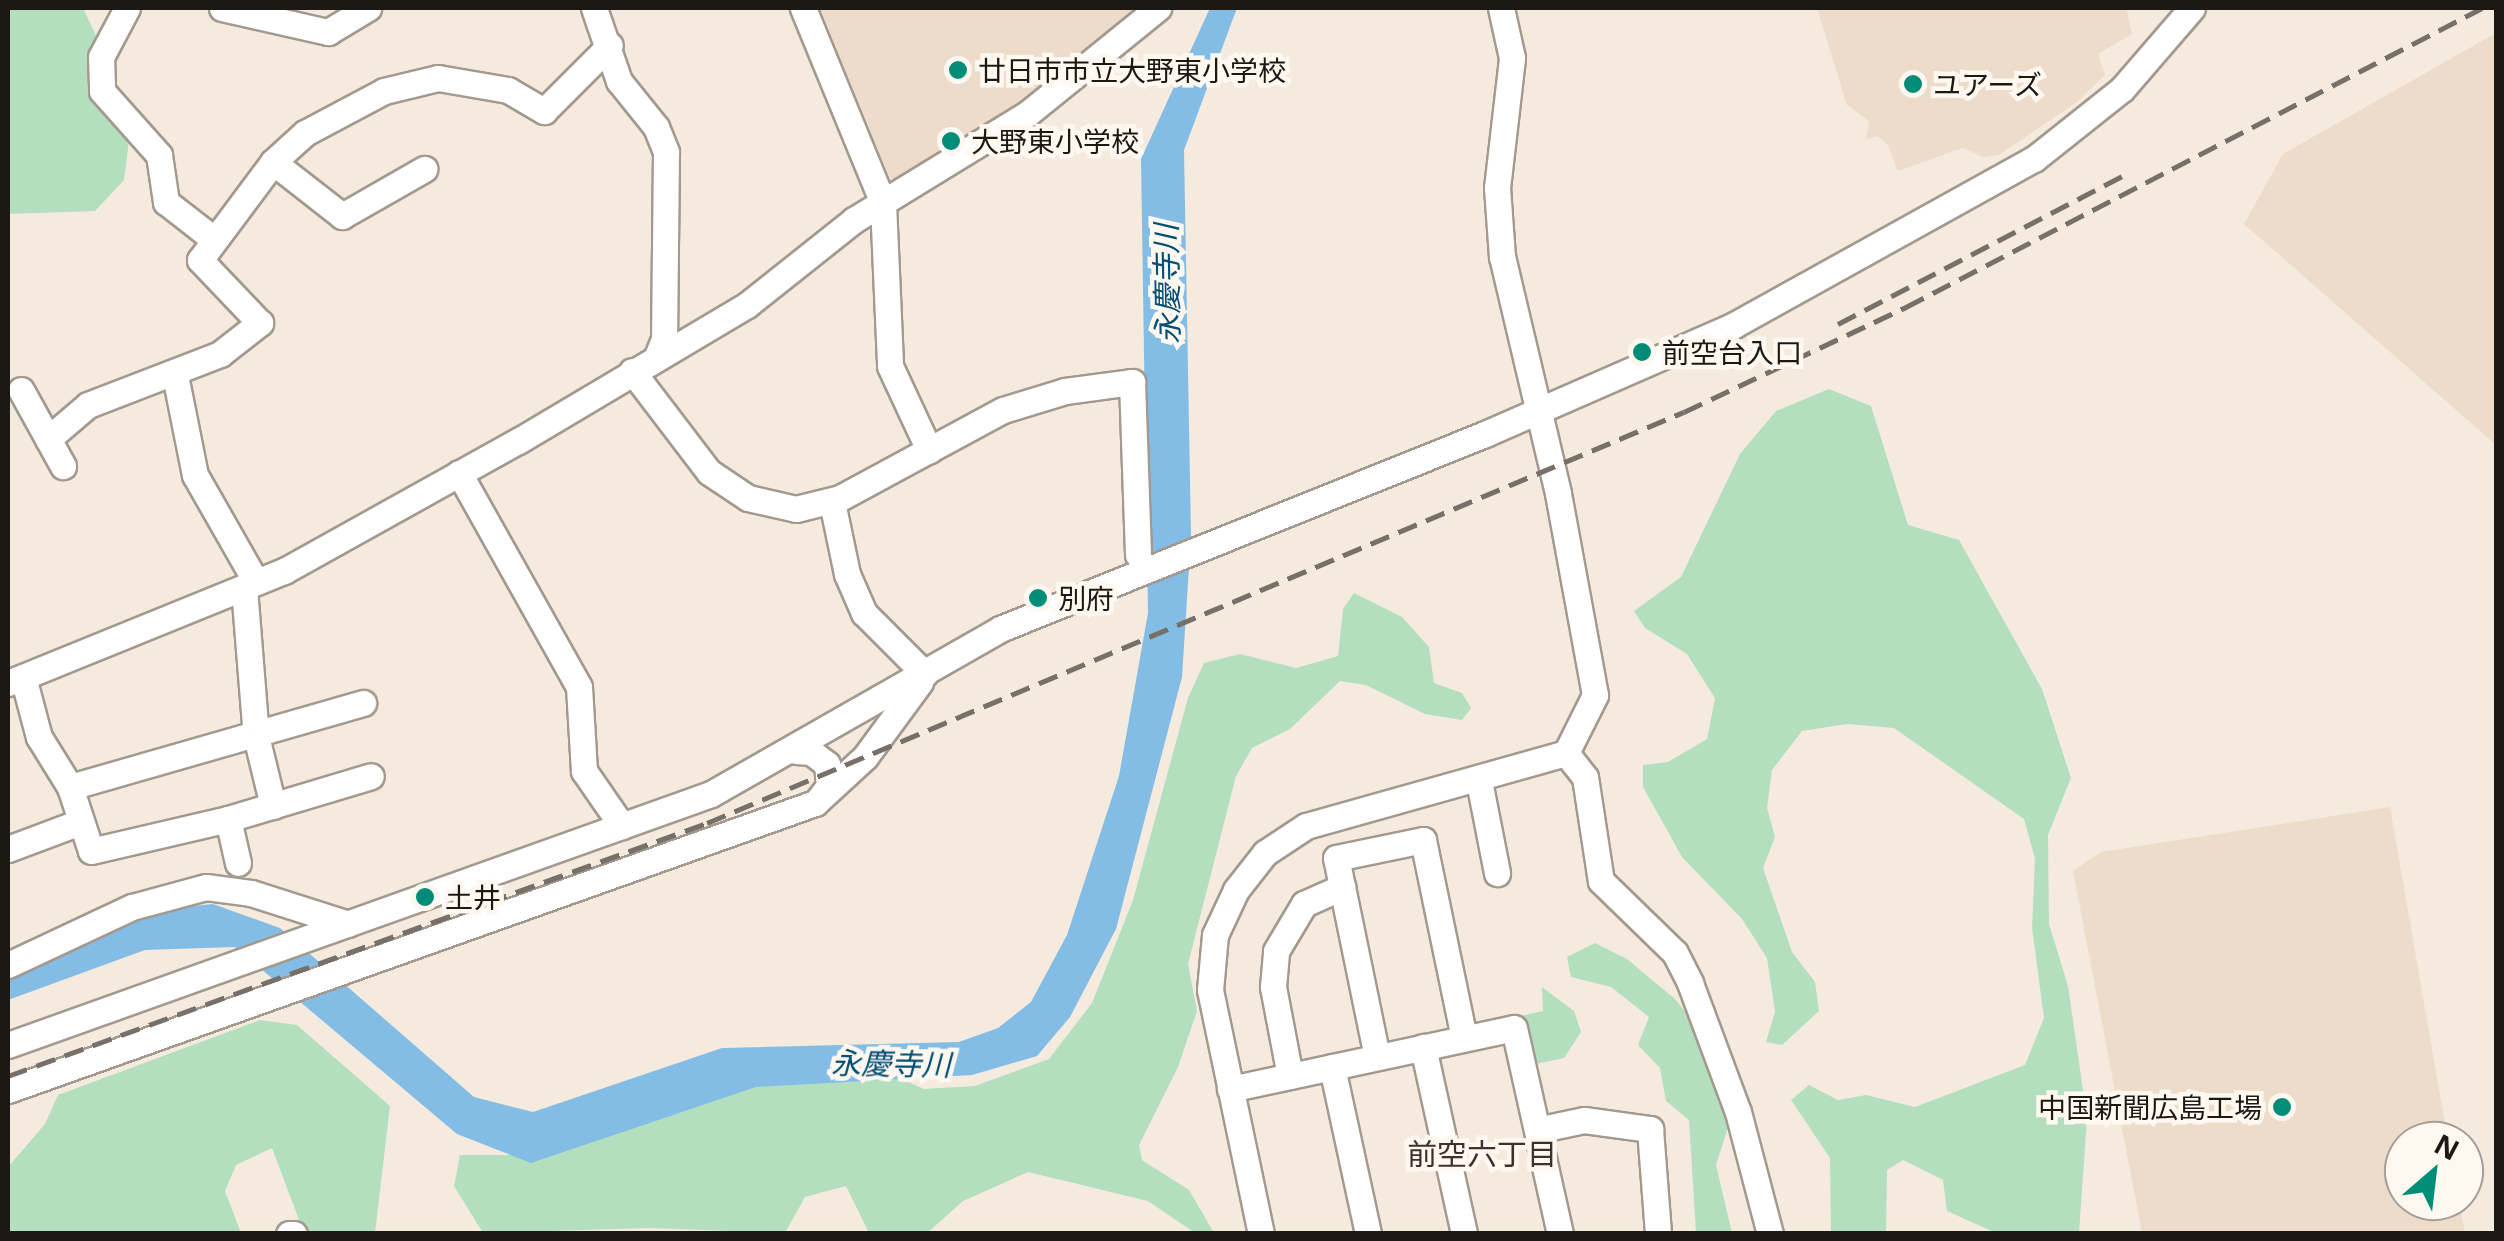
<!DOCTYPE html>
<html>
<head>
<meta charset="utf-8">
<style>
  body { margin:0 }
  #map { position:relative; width:2504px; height:1241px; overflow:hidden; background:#f5eade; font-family:"Open Sans","Noto Sans JP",sans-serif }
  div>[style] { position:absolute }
  .built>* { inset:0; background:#eddcca }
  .green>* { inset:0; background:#b4dfbe }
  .water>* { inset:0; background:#83bde5 }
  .roads { filter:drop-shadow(2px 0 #a3998e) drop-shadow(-2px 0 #a3998e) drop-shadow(0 2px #a3998e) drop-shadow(0 -2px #a3998e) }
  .minor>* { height:25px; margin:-12.5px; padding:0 12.5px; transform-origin:12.5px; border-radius:12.5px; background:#fff }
  .rail>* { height:5px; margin-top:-2.5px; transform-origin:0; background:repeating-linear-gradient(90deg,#777069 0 20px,transparent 0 30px) }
  .dots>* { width:28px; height:28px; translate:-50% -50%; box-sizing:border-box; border:5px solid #fff8f1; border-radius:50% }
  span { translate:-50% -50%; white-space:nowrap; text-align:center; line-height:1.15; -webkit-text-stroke:9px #fff8f1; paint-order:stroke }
  .poi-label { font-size:28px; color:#1c1814 }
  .left { translate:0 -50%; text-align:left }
  .right { translate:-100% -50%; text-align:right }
  .water-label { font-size:30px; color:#024e74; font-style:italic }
  .neighbourhood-label { font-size:30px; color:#3b3229 }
  .frame { position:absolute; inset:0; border:10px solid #1c1814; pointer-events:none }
  .north { position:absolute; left:2384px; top:1121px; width:100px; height:100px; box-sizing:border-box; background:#fff8f1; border:2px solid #a49e99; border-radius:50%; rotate:28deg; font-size:28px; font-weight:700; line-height:40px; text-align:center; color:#1c1814 }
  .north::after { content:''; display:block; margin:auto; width:35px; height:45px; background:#008d77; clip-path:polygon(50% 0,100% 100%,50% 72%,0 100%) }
</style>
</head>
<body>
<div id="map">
  <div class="built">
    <div style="clip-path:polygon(820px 8px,1146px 8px,1019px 113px,901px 181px,890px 178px)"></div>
    <div style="clip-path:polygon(1817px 8px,2126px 8px,2132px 34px,2098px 54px,2105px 75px,2077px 102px,1999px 155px,1983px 157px,1963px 148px,1898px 171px,1888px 145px,1878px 136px,1866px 139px,1869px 121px,1847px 105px)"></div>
    <div style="clip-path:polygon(2496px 33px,2496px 445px,2244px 224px,2283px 154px)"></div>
    <div style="clip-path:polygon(2390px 807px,2448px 1141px,2404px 1141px,2404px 1201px,2459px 1201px,2465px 1233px,2142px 1233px,2073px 871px,2101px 852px)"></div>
  </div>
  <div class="green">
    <div style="clip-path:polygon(8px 8px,83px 8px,107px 59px,131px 125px,124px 180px,95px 211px,8px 214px)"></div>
    <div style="clip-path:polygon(1829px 389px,1871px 406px,1908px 525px,1959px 540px,2042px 689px,2071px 778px,2048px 835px,2049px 924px,2068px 986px,2087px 1118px,2079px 1233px,1996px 1233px,1947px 1211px,1943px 1180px,1903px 1160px,1887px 1170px,1886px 1233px,1831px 1233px,1830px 1158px,1791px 1100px,1809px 1085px,1838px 1100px,1866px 1095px,1915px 1107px,2025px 1065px,2044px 1018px,2032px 928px,2035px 859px,2024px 819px,1894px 728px,1847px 724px,1802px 731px,1772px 770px,1767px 808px,1775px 837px,1763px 868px,1792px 952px,1815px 982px,1819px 1011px,1782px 1045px,1766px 1042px,1775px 1012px,1767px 958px,1742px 919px,1682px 857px,1643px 787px,1643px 765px,1668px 762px,1707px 739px,1715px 698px,1687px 654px,1645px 628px,1634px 611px,1681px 577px,1740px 454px,1776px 411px)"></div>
    <div style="clip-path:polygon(1354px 593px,1402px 617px,1429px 647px,1434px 683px,1462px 693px,1471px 708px,1462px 720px,1425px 714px,1366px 685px,1340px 681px,1290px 729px,1252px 748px,1236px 776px,1188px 964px,1197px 1011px,1178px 1067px,1139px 1145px,1142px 1160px,1189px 1190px,1214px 1233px,1195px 1233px,1148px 1201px,1028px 1172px,963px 1201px,926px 1234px,869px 1233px,846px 1186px,805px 1197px,785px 1233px,650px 1228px,483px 1233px,454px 1186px,460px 1155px,525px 1155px,845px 1054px,924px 1089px,975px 1086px,1049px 1059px,1092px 1003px,1133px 900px,1188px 698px,1204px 663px,1240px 654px,1296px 668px,1338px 656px,1343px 609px)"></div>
    <div style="clip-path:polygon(1595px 943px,1627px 959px,1675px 999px,1698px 1028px,1730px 1121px,1716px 1165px,1732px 1233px,1696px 1233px,1689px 1120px,1666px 1101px,1660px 1068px,1638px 1045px,1649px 1017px,1611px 987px,1571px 977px,1567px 957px)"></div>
    <div style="clip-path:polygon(1542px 987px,1574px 1011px,1581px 1032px,1564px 1058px,1531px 1065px,1520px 1016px,1543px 1011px)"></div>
    <div style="clip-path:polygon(260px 1020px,297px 1025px,390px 1106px,375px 1233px,304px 1233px,272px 1148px,236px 1165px,225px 1191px,241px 1233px,8px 1234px,8px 1167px,45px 1124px,58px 1095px)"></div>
  </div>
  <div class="water">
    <div style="clip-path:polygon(1210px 8px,1237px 8px,1184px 150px,1191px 536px,1182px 677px,1116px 929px,1070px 1017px,1037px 1056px,972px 1075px,756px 1087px,531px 1163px,457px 1134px,235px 947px,145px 950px,8px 1000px,8px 973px,153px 910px,213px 904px,280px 928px,474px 1097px,533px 1112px,722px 1048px,959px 1042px,998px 1028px,1031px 1002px,1067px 935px,1119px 776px,1148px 613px,1141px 159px)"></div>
  </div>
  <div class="roads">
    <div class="minor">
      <div style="left:127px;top:8px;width:55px;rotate:118deg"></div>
      <div style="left:101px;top:57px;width:34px;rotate:88deg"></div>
      <div style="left:102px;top:91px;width:86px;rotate:48.3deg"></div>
      <div style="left:159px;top:155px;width:48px;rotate:81.5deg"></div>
      <div style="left:166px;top:202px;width:58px;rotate:38deg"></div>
      <div style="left:222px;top:8px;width:109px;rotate:12.8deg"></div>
      <div style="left:328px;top:32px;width:47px;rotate:-31deg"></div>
      <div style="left:594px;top:8px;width:77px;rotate:71.1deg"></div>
      <div style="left:619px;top:81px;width:59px;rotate:51.2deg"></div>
      <div style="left:656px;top:127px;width:27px;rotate:68deg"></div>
      <div style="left:666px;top:152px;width:187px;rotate:90.6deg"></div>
      <div style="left:664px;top:339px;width:18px;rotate:112deg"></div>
      <div style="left:803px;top:8px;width:211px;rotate:67.7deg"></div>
      <div style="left:883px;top:203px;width:163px;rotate:87.5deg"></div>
      <div style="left:890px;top:366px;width:93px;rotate:65.1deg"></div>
      <div style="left:273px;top:162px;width:88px;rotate:38deg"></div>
      <div style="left:342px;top:216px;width:95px;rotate:-29.8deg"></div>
      <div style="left:632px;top:371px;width:127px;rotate:52.7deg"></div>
      <div style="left:709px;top:472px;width:47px;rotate:33.7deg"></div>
      <div style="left:748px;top:498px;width:49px;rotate:12.9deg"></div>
      <div style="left:796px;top:509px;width:45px;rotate:-14deg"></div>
      <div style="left:840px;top:498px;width:185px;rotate:-28.4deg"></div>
      <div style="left:1003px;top:410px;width:65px;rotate:-17deg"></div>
      <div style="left:1065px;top:391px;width:68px;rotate:-7.7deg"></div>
      <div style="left:1132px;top:382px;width:173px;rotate:88deg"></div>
      <div style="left:176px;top:380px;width:97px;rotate:78.7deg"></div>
      <div style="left:195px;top:475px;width:123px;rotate:60.3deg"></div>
      <div style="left:21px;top:390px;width:87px;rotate:61.1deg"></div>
      <div style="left:48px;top:439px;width:52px;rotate:-40.4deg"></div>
      <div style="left:88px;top:405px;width:142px;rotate:-21.1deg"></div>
      <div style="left:220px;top:354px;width:51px;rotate:-37.8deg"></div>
      <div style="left:260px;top:323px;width:87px;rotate:-133.6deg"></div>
      <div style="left:200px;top:260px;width:122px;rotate:-53.3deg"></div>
      <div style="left:273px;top:162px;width:43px;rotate:-42.2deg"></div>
      <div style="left:305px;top:133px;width:89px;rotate:-28deg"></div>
      <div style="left:384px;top:91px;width:56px;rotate:-13.5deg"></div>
      <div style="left:438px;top:78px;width:71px;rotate:9.7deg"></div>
      <div style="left:508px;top:90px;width:42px;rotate:30.3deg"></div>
      <div style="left:544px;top:111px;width:93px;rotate:-45deg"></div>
      <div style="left:459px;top:473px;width:245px;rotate:60.7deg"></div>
      <div style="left:579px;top:687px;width:84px;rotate:86.6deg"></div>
      <div style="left:584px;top:771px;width:67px;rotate:55.4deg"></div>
      <div style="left:832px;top:502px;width:74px;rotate:78.2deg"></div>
      <div style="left:847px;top:574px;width:43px;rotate:66.4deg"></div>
      <div style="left:864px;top:613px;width:86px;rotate:45deg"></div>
      <div style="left:244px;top:588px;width:148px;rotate:85.4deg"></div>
      <div style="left:256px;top:736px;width:72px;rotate:76.3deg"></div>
      <div style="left:23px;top:677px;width:62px;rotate:75.1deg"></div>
      <div style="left:39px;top:737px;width:59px;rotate:58.2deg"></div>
      <div style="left:70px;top:787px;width:67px;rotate:71.8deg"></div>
      <div style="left:91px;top:851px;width:141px;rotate:-13.1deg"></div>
      <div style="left:228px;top:819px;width:149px;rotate:-16.7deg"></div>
      <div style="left:8px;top:683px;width:298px;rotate:-22.1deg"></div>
      <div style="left:284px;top:571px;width:268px;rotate:-29.1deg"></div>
      <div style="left:518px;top:441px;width:266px;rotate:-30.7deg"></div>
      <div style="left:747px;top:305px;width:137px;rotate:-38.5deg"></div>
      <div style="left:854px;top:220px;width:203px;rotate:-31.5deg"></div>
      <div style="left:1027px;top:114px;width:169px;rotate:-39deg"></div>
      <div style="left:796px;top:751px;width:15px;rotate:4deg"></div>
      <div style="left:811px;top:752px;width:20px;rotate:37deg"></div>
      <div style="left:827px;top:764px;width:22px;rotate:85deg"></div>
      <div style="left:829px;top:786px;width:16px;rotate:128deg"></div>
      <div style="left:1566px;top:753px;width:31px;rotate:52deg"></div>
      <div style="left:1585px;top:777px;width:105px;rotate:81.3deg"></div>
      <div style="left:1601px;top:881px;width:103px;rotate:44.2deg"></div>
      <div style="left:1675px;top:953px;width:34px;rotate:63deg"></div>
      <div style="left:1690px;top:983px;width:138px;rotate:69.6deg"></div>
      <div style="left:1738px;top:1112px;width:126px;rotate:75.3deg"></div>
      <div style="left:1479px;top:781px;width:94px;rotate:78.9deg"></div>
      <div style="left:70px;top:787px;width:305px;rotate:-16deg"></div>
      <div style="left:228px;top:819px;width:45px;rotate:77.2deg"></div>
      <div style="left:8px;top:849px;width:74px;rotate:-20.6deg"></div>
      <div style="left:8px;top:965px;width:137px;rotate:-25.1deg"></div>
      <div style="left:132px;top:907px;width:77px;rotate:-15.1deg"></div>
      <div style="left:206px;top:887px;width:45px;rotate:7.6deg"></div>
      <div style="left:251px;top:893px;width:102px;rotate:17.7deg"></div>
      <div style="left:8px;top:1045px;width:746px;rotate:-19.65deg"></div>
      <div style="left:711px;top:794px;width:333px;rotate:-29.7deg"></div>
      <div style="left:1000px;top:629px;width:523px;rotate:-21.9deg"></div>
      <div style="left:1485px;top:434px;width:272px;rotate:-23.6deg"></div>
      <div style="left:1734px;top:325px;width:343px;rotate:-29deg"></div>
      <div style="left:2034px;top:159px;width:112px;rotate:-38.5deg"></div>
      <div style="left:2122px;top:89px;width:107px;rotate:-49.2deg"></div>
      <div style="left:1423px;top:1047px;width:191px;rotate:77.6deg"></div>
      <div style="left:1377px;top:1057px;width:203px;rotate:-101.6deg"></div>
      <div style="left:1336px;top:858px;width:89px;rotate:-11.7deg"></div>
      <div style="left:1423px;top:840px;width:202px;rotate:78.3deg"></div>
      <div style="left:1332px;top:1067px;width:171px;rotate:77.8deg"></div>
      <div style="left:1290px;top:1076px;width:91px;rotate:-100.8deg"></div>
      <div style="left:1273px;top:987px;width:36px;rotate:-85deg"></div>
      <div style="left:1276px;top:951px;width:55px;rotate:-59.2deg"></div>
      <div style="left:1304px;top:904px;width:42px;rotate:-24.1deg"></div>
      <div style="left:1230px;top:1089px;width:290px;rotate:-12.1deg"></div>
      <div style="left:1514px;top:1028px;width:211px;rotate:77.4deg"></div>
      <div style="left:8px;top:1090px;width:857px;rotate:-19.58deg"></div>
      <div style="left:815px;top:803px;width:68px;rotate:-42.6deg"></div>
      <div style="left:865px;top:757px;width:93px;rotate:-53.7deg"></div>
      <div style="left:1537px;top:1130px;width:48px;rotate:-12deg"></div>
      <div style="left:1584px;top:1120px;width:67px;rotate:7.8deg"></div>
      <div style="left:1650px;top:1129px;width:105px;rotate:85.6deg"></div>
      <div style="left:289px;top:1234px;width:5px"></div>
      <div style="left:1261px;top:1234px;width:249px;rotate:-101.8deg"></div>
      <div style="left:1210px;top:990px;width:55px;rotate:-84.8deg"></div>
      <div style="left:1215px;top:935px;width:50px;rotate:-65deg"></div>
      <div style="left:1236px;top:890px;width:47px;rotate:-51.9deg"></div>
      <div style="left:1265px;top:853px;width:49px;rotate:-33.4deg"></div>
      <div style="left:1306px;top:826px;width:270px;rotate:-15.7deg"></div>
      <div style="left:1566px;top:753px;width:65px;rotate:-63.4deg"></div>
      <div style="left:1595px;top:695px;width:205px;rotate:-100.4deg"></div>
      <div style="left:1558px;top:493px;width:243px;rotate:-103.3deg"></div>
      <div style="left:1502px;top:257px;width:69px;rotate:-94.1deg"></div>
      <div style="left:1497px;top:188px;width:131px;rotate:-83.4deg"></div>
      <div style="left:1512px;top:58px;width:51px;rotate:-102.4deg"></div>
    </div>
  </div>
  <div class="rail">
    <div style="left:1838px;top:324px;width:320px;rotate:-27.5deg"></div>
    <div style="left:8px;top:1076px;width:743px;rotate:-19.9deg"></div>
    <div style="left:707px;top:823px;width:1060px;rotate:-22.82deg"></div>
    <div style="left:1684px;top:412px;width:246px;rotate:-25.3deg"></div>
    <div style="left:1906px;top:307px;width:649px;rotate:-27.43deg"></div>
  </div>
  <div class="dots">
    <div style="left:958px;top:70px;background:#008d77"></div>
    <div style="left:1913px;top:84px;background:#008d77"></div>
    <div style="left:951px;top:141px;background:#008d77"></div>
    <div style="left:1642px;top:352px;background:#008d77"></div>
    <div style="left:1038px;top:598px;background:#008d77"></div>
    <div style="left:425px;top:897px;background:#008d77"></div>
    <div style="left:2282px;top:1107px;background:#008d77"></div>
  </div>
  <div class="poi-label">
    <span class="left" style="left:978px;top:70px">廿日市市立大野東小学校</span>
    <span class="left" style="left:1933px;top:84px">ユアーズ</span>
    <span class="left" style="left:971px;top:141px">大野東小学校</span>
    <span class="left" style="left:1662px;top:352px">前空台入口</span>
    <span class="left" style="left:1058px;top:598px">別府</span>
    <span class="left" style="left:445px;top:897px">土井</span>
    <span class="right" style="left:2262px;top:1107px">中国新聞広島工場</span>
  </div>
  <div class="water-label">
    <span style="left:1167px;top:284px;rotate:-91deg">永慶寺川</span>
    <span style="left:891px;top:1064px;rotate:1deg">永慶寺川</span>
  </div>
  <div class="neighbourhood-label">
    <span style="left:1482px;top:1154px">前空六丁目</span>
  </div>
  <div class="frame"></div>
  <div class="north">N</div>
</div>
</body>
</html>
